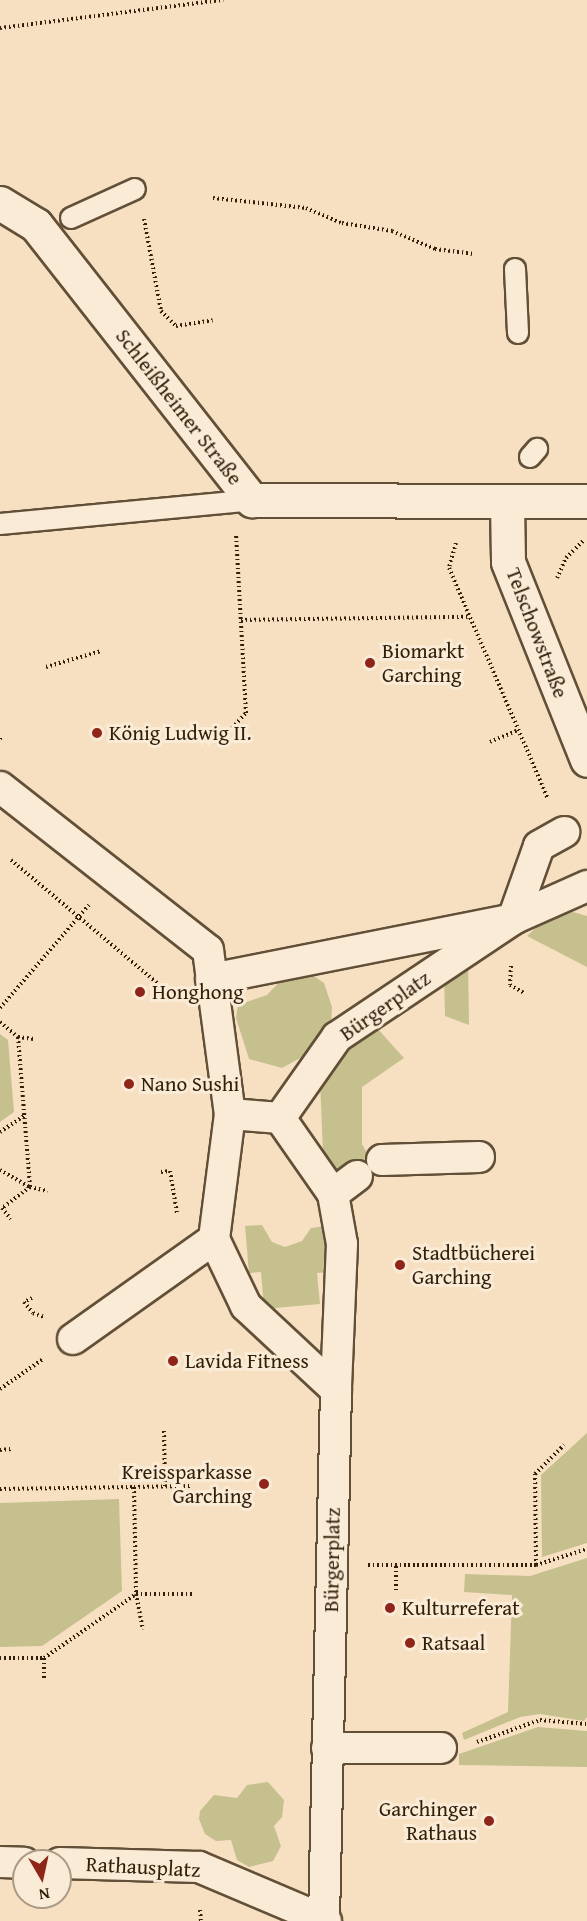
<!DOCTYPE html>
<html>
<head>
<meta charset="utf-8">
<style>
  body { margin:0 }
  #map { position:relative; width:587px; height:1921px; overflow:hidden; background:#f7e0c1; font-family:"Gentium Book Plus",serif }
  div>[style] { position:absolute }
  .green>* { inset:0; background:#c5c08d }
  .path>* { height:4px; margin-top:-2px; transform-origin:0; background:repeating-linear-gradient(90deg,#301f09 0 1.5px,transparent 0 4.5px) }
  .roads { filter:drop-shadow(2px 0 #624f37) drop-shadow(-2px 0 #624f37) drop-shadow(0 2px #624f37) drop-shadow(0 -2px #624f37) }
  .service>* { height:20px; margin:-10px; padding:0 10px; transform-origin:10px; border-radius:10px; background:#faebd7 }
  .pedestrian>* { height:30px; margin:-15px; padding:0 15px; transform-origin:15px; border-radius:15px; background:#faebd7 }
  .minor>* { height:33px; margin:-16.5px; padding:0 16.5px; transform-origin:16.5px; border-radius:16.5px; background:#faebd7 }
  .tertiary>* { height:33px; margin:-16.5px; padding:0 16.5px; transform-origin:16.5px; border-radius:16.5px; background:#faebd7 }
  .dots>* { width:16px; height:16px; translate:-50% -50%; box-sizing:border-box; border:3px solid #faebd7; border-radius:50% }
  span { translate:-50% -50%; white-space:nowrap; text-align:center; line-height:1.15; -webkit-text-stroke:6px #faebd7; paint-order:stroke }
  .street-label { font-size:21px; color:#301f09 }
  .poi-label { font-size:21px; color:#301f09 }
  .left { translate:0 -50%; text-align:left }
  .right { translate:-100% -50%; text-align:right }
  .north { position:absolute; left:12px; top:1849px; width:60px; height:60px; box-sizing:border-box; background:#faebd7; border:2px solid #a99985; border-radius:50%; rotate:171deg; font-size:16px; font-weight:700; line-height:24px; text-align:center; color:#301f09 }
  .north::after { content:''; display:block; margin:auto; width:21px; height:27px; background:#8f2418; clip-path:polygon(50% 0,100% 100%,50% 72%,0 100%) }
</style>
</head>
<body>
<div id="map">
  <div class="green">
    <div style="clip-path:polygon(573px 912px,587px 916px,587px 967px,527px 936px,540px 924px)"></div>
    <div style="clip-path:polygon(468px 957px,469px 1025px,445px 1016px,444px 975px)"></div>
    <div style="clip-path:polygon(308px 972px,324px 983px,332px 1007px,331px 1030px,313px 1051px,282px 1068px,249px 1059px,236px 1018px,238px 1005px,267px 995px,287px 974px)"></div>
    <div style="clip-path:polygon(377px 1028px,404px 1058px,362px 1087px,362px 1144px,369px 1157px,340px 1178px,323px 1153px,320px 1080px,342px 1052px)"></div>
    <div style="clip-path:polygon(0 1034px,8px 1040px,14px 1112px,0 1122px)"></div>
    <div style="clip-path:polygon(262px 1225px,272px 1242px,285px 1247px,302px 1241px,311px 1228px,326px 1226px,330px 1272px,317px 1273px,320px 1304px,264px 1309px,261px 1272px,249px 1273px,245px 1226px)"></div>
    <div style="clip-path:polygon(587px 1433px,587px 1543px,542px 1557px,541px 1475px)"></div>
    <div style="clip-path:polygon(119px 1499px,122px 1591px,42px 1646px,0 1647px,0 1503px)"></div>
    <div style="clip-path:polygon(587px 1558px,587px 1717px,584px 1721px,540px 1714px,520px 1717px,464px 1740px,462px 1733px,508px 1712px,512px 1595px,464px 1592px,465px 1574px,530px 1576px)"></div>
    <div style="clip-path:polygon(538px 1727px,587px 1731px,587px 1767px,459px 1765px,459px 1754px)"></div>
    <div style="clip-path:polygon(268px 1782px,284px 1800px,282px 1817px,274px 1826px,281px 1846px,273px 1861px,249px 1867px,237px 1860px,231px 1840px,216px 1841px,205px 1834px,199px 1819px,200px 1811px,214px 1795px,237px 1798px,247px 1785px)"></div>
  </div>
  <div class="path">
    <div style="left:0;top:28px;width:225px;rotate:-7.2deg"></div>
    <div style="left:213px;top:198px;width:94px;rotate:6.1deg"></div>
    <div style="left:306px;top:208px;width:39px;rotate:23deg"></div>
    <div style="left:342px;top:223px;width:51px;rotate:9.1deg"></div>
    <div style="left:392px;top:231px;width:47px;rotate:22.7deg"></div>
    <div style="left:435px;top:249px;width:40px;rotate:7.1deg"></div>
    <div style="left:144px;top:219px;width:94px;rotate:79.5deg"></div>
    <div style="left:161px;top:311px;width:21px;rotate:45deg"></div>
    <div style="left:176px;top:326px;width:37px;rotate:-9deg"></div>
    <div style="left:456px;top:543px;width:26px;rotate:106deg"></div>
    <div style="left:449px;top:568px;width:251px;rotate:66.8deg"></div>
    <div style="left:557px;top:578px;width:22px;rotate:-66deg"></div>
    <div style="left:566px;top:558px;width:24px;rotate:-45deg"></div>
    <div style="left:241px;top:620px;width:227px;rotate:-0.8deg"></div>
    <div style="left:46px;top:667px;width:57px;rotate:-16.2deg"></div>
    <div style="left:232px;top:728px;width:21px;rotate:-47deg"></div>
    <div style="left:246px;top:713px;width:179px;rotate:-93.2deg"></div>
    <div style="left:0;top:739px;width:4px;rotate:-63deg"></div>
    <div style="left:490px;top:742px;width:30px;rotate:-23deg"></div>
    <div style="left:11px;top:860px;width:214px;rotate:40.1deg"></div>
    <div style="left:511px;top:966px;width:19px;rotate:93deg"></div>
    <div style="left:510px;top:985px;width:16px;rotate:30deg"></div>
    <div style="left:0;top:1008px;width:136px;rotate:-49.2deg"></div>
    <div style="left:0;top:1022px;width:23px;rotate:40deg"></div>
    <div style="left:18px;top:1037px;width:150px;rotate:85.4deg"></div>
    <div style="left:30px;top:1187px;width:35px;rotate:143deg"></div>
    <div style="left:2px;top:1208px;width:14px;rotate:51deg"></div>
    <div style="left:18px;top:1037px;width:16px;rotate:7deg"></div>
    <div style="left:0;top:1132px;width:29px;rotate:-34deg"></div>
    <div style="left:0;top:1170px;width:34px;rotate:30deg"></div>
    <div style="left:30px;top:1187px;width:18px;rotate:13deg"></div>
    <div style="left:161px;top:1172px;width:9px;rotate:-6deg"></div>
    <div style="left:170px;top:1171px;width:43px;rotate:80.5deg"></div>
    <div style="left:32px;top:1298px;width:9px;rotate:153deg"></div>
    <div style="left:24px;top:1302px;width:14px;rotate:51deg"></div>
    <div style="left:33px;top:1313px;width:12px;rotate:20deg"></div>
    <div style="left:0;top:1389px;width:52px;rotate:-34.9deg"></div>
    <div style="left:164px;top:1431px;width:55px;rotate:89deg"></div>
    <div style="left:0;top:1450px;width:11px;rotate:-5deg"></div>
    <div style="left:134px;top:1487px;width:56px;rotate:-1deg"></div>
    <div style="left:0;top:1489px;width:134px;rotate:-0.9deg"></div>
    <div style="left:134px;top:1487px;width:107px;rotate:88.9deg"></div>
    <div style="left:136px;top:1594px;width:36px;rotate:79deg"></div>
    <div style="left:368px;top:1565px;width:168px"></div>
    <div style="left:536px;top:1565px;width:53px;rotate:-17.4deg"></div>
    <div style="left:536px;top:1565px;width:91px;rotate:-90.6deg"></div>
    <div style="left:535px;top:1474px;width:41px;rotate:-45deg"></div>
    <div style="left:396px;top:1590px;width:24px;rotate:-90deg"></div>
    <div style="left:136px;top:1594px;width:58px"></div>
    <div style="left:0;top:1658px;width:44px"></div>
    <div style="left:44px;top:1658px;width:112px;rotate:-34.8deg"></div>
    <div style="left:44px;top:1678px;width:20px;rotate:-90deg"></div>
    <div style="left:477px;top:1742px;width:67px;rotate:-19.2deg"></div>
    <div style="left:540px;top:1720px;width:47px;rotate:4.9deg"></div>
    <div style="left:200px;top:1910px;width:11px;rotate:85deg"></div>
  </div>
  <div class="roads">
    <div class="service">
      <div style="left:71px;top:218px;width:70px;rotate:-24.4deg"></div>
      <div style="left:515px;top:269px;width:64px;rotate:87.3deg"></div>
      <div style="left:530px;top:457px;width:11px;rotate:-49deg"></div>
      <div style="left:0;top:524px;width:253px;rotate:-5.4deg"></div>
    </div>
    <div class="pedestrian">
      <div style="left:0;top:787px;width:264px;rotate:38.1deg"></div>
      <div style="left:208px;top:950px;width:165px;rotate:82.4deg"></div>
      <div style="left:230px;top:1114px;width:126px;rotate:97.3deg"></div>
      <div style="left:214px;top:1239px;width:74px;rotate:64.5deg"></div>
      <div style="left:246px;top:1306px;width:123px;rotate:43deg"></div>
      <div style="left:336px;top:1390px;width:529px;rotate:91.3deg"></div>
      <div style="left:211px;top:979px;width:308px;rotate:-11.2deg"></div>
      <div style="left:513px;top:919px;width:77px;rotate:-70.4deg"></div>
      <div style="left:539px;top:846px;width:29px;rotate:-29deg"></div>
      <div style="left:230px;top:1114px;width:50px;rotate:4.6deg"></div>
      <div style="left:280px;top:1118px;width:93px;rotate:55.1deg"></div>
      <div style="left:333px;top:1194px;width:51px;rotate:79.8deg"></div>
      <div style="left:342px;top:1244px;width:146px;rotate:92.4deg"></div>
      <div style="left:280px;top:1118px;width:99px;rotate:-54.9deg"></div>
      <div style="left:337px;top:1037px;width:212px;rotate:-33.8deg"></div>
      <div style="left:513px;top:919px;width:81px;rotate:-24deg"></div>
      <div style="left:382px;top:1160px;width:97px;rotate:-1.8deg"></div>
      <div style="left:333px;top:1194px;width:30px;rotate:-37deg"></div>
      <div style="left:73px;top:1339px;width:173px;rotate:-35.3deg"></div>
      <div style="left:327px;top:1748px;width:114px"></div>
      <div style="left:0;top:1862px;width:24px;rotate:2deg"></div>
      <div style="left:60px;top:1863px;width:139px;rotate:1.6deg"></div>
      <div style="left:199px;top:1867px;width:138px;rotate:23deg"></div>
    </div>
    <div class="minor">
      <div style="left:507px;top:503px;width:59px;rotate:89deg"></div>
      <div style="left:508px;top:562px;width:213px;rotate:68.2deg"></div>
    </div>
    <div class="tertiary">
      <div style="left:0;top:203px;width:42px;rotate:31.4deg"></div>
      <div style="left:36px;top:225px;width:350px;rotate:51.9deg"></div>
      <div style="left:252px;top:500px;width:335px;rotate:0.2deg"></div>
    </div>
  </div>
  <div class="dots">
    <div style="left:370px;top:663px;background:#8f2418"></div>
    <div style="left:97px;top:733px;background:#8f2418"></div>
    <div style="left:140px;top:992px;background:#8f2418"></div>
    <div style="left:129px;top:1084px;background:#8f2418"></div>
    <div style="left:400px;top:1265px;background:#8f2418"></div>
    <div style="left:173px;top:1361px;background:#8f2418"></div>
    <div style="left:264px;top:1484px;background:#8f2418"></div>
    <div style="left:390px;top:1608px;background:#8f2418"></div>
    <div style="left:410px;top:1643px;background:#8f2418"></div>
    <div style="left:489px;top:1821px;background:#8f2418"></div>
  </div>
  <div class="street-label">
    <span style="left:179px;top:407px;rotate:52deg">Schleißheimer Straße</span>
    <span style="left:537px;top:633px;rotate:69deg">Telschowstraße</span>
    <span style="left:385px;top:1006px;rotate:-35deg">Bürgerplatz</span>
    <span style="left:332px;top:1560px;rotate:-89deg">Bürgerplatz</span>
    <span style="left:143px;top:1867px;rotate:3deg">Rathausplatz</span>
  </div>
  <div class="poi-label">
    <span class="left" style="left:382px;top:663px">Biomarkt<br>Garching</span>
    <span class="left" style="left:109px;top:733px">König Ludwig II.</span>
    <span class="left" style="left:152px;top:992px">Honghong</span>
    <span class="left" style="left:141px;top:1084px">Nano Sushi</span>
    <span class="left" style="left:412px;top:1265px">Stadtbücherei<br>Garching</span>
    <span class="left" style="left:185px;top:1361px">Lavida Fitness</span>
    <span class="right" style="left:252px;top:1484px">Kreissparkasse<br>Garching</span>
    <span class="left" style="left:402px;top:1608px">Kulturreferat</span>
    <span class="left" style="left:422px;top:1643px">Ratsaal</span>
    <span class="right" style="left:477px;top:1821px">Garchinger<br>Rathaus</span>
  </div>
  <div class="north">N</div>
</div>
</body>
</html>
